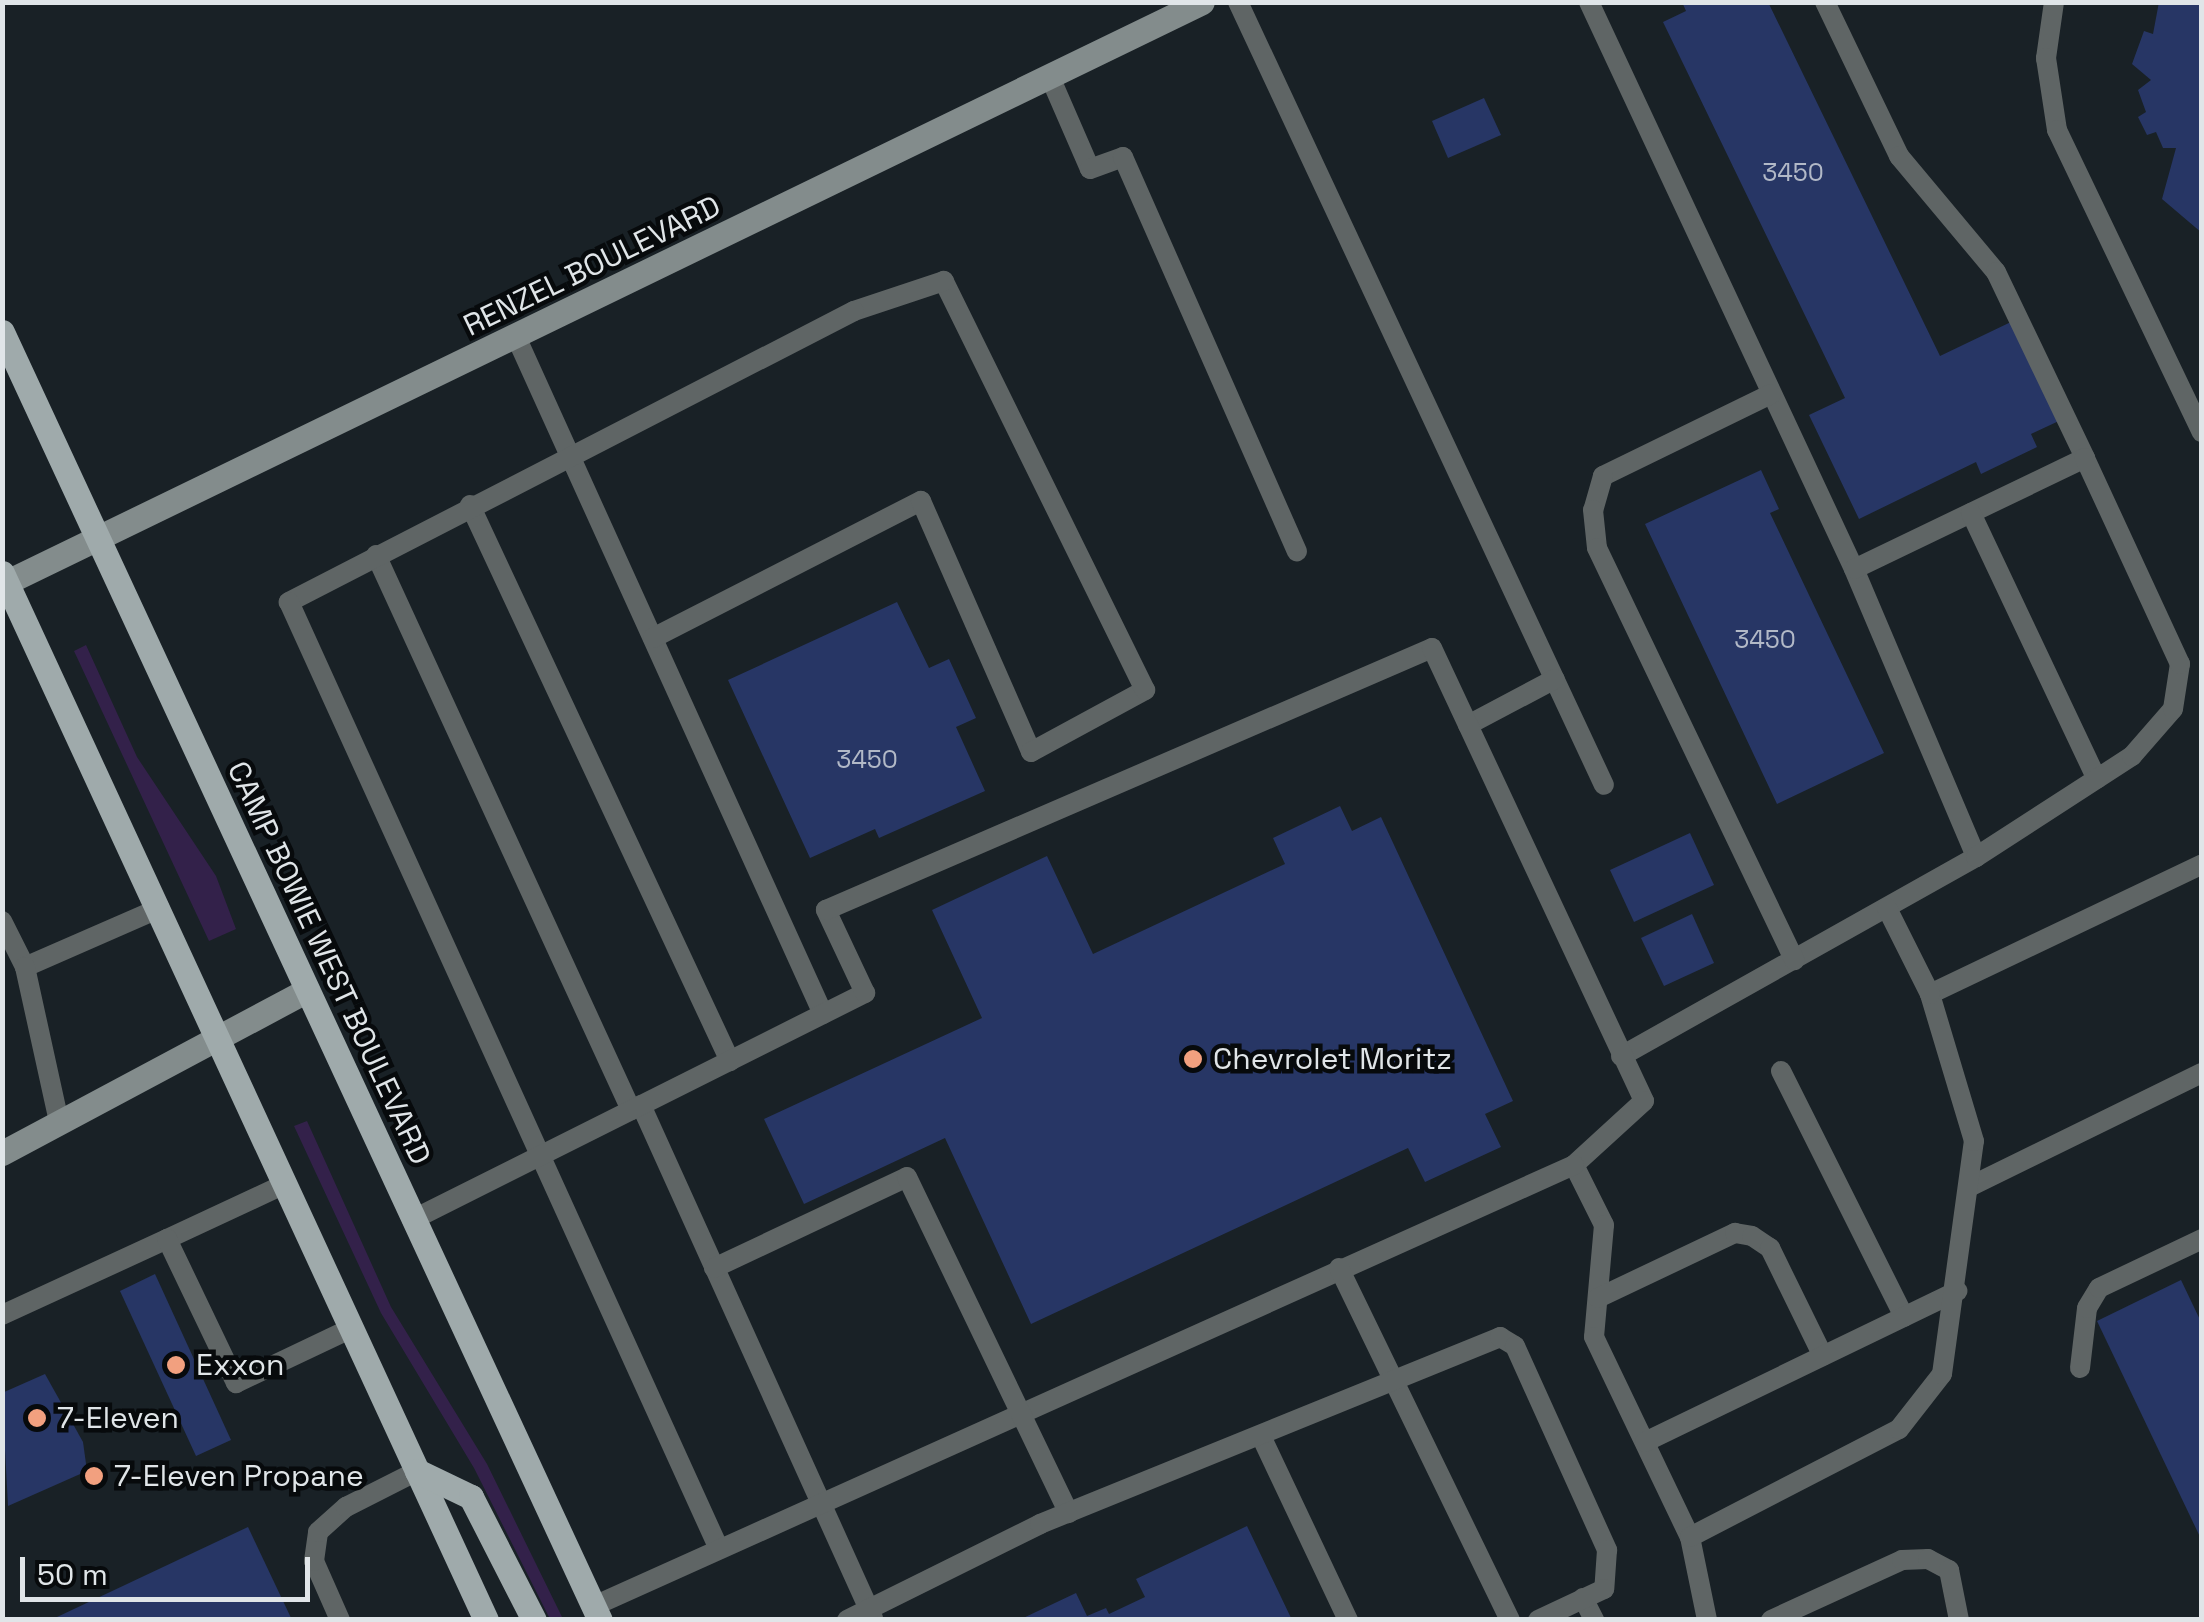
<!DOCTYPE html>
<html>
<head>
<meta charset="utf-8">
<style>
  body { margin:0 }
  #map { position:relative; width:2204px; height:1622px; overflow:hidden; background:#192126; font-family:"Space Grotesk",sans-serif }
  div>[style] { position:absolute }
  .green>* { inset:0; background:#33214a }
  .building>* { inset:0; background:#273665 }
  .lane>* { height:20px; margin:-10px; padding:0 10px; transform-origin:10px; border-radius:10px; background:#5f6565 }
  .secondary>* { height:25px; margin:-12.5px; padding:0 12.5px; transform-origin:12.5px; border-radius:12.5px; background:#838c8c }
  .primary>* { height:25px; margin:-12.5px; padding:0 12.5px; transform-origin:12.5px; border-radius:12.5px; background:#9faaab }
  .dots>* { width:28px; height:28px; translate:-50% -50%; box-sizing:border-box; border:5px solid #070a0c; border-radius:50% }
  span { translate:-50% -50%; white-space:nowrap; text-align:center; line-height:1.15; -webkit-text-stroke:9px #070a0c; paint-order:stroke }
  .number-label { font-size:25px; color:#b2b9c7 }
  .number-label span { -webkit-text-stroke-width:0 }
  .street-label { font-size:30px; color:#e0e5e8 }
  .poi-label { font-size:30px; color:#e0e5e8 }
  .left { translate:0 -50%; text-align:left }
  .frame { position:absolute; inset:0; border:5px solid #e0e5e8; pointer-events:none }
  .scale { position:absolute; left:20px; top:1557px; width:290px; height:45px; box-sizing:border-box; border:5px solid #e0e5e8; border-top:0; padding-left:12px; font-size:30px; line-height:35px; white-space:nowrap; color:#e0e5e8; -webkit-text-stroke:8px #070a0c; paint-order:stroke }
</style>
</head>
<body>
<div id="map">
  <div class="green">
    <div style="clip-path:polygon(86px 645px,137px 757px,216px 876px,236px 929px,209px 941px,74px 651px)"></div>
    <div style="clip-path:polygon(307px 1121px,391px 1307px,487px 1464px,563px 1619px,550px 1619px,474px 1468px,381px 1313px,294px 1126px)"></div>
  </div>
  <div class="building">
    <div style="clip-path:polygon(1682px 2px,1768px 2px,1940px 356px,2013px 321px,2061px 420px,2031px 434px,2037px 447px,1981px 474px,1976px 462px,1859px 519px,1809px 415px,1845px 398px,1663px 22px,1686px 11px)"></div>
    <div style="clip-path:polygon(2159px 2px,2202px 2px,2202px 233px,2162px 199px,2176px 148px,2163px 148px,2156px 132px,2147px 135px,2138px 117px,2146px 112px,2138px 90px,2151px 80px,2132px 64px,2144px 31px,2153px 34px)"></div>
    <div style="clip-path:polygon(1484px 98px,1501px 135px,1448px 158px,1432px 121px)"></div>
    <div style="clip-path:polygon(1761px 470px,1779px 509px,1770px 513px,1884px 753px,1777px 804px,1645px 524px)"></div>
    <div style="clip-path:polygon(897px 602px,929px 668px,949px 659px,976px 718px,956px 727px,985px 791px,879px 838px,875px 829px,810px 858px,728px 680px)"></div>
    <div style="clip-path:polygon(1340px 806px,1352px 831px,1381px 817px,1513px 1101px,1485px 1114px,1501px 1147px,1425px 1182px,1408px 1148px,1031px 1324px,945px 1138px,804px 1204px,764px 1119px,982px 1018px,932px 910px,1047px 856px,1093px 954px,1285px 864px,1273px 838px)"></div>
    <div style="clip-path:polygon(1690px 833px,1714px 885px,1634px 922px,1610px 870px)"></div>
    <div style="clip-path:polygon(1692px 914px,1714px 963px,1664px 986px,1641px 938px)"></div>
    <div style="clip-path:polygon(155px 1274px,231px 1440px,196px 1456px,120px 1291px)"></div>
    <div style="clip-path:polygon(2181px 1280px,2202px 1324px,2202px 1541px,2097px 1321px)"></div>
    <div style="clip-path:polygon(45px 1374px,83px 1442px,87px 1471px,8px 1506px,2px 1393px)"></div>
    <div style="clip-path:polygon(1247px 1526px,1292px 1620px,1019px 1620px,1076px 1593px,1087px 1616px,1106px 1608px,1109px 1614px,1145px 1597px,1136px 1579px)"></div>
    <div style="clip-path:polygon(248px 1527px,292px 1620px,59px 1620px,57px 1617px)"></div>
  </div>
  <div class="lane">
    <div style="left:1238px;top:2px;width:864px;rotate:64.95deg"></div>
    <div style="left:1589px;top:2px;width:626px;rotate:64.95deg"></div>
    <div style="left:1854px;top:569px;width:313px;rotate:67deg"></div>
    <div style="left:1976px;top:857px;width:407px;rotate:150.7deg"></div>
    <div style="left:1825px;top:2px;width:171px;rotate:64.3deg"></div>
    <div style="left:1899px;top:156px;width:151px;rotate:50.1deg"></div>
    <div style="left:1996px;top:272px;width:206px;rotate:64.4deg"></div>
    <div style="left:2085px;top:458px;width:256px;rotate:154.3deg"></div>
    <div style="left:2054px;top:2px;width:57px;rotate:98.1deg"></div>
    <div style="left:2046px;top:58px;width:73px;rotate:81.3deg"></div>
    <div style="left:2057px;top:130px;width:335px;rotate:64.4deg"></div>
    <div style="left:1050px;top:77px;width:100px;rotate:66.5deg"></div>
    <div style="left:1090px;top:169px;width:35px;rotate:-20deg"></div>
    <div style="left:1123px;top:157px;width:431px;rotate:66.2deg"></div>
    <div style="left:517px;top:339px;width:741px;rotate:65.61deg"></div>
    <div style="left:1771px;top:394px;width:187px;rotate:154deg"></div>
    <div style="left:1603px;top:476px;width:35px;rotate:106deg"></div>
    <div style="left:1593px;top:510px;width:38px;rotate:84deg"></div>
    <div style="left:1597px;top:548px;width:457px;rotate:64.4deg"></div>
    <div style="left:470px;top:505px;width:614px;rotate:64.94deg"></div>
    <div style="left:1971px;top:513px;width:294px;rotate:64.7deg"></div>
    <div style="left:376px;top:555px;width:611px;rotate:65.32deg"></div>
    <div style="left:653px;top:638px;width:301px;rotate:-27.1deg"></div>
    <div style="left:921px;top:501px;width:274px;rotate:66.3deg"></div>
    <div style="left:1031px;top:752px;width:130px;rotate:-28.5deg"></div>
    <div style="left:1145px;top:690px;width:456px;rotate:-116.2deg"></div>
    <div style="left:944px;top:281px;width:95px;rotate:161.6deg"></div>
    <div style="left:854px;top:311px;width:636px;rotate:152.75deg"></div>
    <div style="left:289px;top:602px;width:1040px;rotate:65.58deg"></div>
    <div style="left:1468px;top:725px;width:98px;rotate:-27.9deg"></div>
    <div style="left:1976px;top:857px;width:186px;rotate:-32.9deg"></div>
    <div style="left:2132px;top:756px;width:62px;rotate:-48.9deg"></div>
    <div style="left:2173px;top:709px;width:46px;rotate:-81.2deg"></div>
    <div style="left:2180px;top:664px;width:227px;rotate:-114.8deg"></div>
    <div style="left:2px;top:921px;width:51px;rotate:63.4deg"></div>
    <div style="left:25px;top:967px;width:147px;rotate:-23.6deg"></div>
    <div style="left:25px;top:967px;width:159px;rotate:77.6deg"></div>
    <div style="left:1930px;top:994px;width:301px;rotate:-25.5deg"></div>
    <div style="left:1781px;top:1071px;width:275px;rotate:63.4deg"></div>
    <div style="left:641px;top:1105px;width:563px;rotate:65.67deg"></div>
    <div style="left:1574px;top:1165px;width:67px;rotate:63.4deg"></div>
    <div style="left:1604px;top:1225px;width:112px;rotate:95.1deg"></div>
    <div style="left:1594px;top:1337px;width:222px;rotate:64.4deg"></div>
    <div style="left:1690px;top:1537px;width:85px;rotate:78.4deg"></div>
    <div style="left:1969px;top:1187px;width:259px;rotate:-26.1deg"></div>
    <div style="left:412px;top:1220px;width:507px;rotate:-26.62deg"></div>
    <div style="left:865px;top:993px;width:92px;rotate:-115.2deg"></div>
    <div style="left:826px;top:910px;width:660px;rotate:-23.38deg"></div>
    <div style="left:1432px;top:648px;width:500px;rotate:64.92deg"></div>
    <div style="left:1644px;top:1101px;width:95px;rotate:137.6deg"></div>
    <div style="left:1574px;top:1165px;width:1075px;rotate:155.77deg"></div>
    <div style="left:167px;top:1239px;width:130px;rotate:-25deg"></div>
    <div style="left:714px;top:1268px;width:213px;rotate:-25.2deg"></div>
    <div style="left:907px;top:1177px;width:373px;rotate:64.3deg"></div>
    <div style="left:1339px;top:1268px;width:391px;rotate:64.1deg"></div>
    <div style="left:1598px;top:1298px;width:152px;rotate:-25.4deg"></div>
    <div style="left:1735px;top:1233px;width:17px;rotate:10deg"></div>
    <div style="left:1752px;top:1236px;width:22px;rotate:34deg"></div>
    <div style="left:1770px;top:1248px;width:120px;rotate:63.9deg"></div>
    <div style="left:2px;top:1315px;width:182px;rotate:-24.7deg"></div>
    <div style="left:167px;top:1239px;width:160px;rotate:64.4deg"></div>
    <div style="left:236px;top:1383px;width:128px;rotate:-25.4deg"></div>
    <div style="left:2080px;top:1368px;width:60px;rotate:-83.3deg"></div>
    <div style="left:2087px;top:1308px;width:23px;rotate:-59deg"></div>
    <div style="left:2099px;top:1288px;width:114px;rotate:-25.4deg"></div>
    <div style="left:1261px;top:1436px;width:204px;rotate:64.7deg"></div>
    <div style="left:1645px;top:1442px;width:347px;rotate:-25.8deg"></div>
    <div style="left:1690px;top:1537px;width:235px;rotate:-27.3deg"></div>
    <div style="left:1899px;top:1429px;width:70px;rotate:-52deg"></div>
    <div style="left:1942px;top:1374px;width:235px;rotate:-82.2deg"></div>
    <div style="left:1974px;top:1141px;width:153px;rotate:-106.7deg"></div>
    <div style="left:1930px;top:994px;width:96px;rotate:-116.6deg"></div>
    <div style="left:1583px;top:1598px;width:25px;rotate:63deg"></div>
    <div style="left:340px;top:1620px;width:64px;rotate:-113.8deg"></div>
    <div style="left:314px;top:1561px;width:29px;rotate:-82deg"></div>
    <div style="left:318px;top:1532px;width:38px;rotate:-42deg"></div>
    <div style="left:346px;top:1507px;width:80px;rotate:-26.9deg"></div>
    <div style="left:847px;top:1620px;width:216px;rotate:-26.4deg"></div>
    <div style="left:1040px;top:1524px;width:497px;rotate:-22.1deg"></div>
    <div style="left:1500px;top:1337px;width:17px;rotate:31deg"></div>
    <div style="left:1515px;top:1346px;width:224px;rotate:65.7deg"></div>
    <div style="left:1607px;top:1550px;width:39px;rotate:94deg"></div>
    <div style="left:1604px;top:1589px;width:73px;rotate:154.8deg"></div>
    <div style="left:1771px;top:1620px;width:144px;rotate:-24.6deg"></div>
    <div style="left:1902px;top:1560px;width:26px;rotate:-2deg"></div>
    <div style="left:1928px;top:1559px;width:24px;rotate:28deg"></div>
    <div style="left:1949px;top:1570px;width:51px;rotate:78.7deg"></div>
  </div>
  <div class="secondary">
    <div style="left:7px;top:582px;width:1328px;rotate:-25.89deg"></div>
    <div style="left:2px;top:1153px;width:344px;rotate:-28.1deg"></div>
  </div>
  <div class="primary">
    <div style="left:2px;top:332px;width:1420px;rotate:65.1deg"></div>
    <div style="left:2px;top:573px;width:1153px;rotate:65.19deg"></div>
    <div style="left:417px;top:1471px;width:60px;rotate:25.7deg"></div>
    <div style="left:471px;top:1497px;width:138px;rotate:62.9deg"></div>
  </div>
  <div class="dots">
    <div style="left:1193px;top:1059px;background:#f2a07f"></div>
    <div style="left:176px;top:1365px;background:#f2a07f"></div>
    <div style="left:37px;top:1418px;background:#f2a07f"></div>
    <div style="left:94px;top:1476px;background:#f2a07f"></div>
  </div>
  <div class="number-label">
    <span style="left:1793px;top:172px">3450</span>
    <span style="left:1765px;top:639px">3450</span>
    <span style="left:867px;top:759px">3450</span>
  </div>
  <div class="street-label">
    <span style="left:592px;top:266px;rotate:-26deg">RENZEL BOULEVARD</span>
    <span style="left:329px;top:963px;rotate:65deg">CAMP BOWIE WEST BOULEVARD</span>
  </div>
  <div class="poi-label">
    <span class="left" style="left:1213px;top:1059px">Chevrolet Moritz</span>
    <span class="left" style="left:196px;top:1365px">Exxon</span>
    <span class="left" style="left:57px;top:1418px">7-Eleven</span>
    <span class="left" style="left:114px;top:1476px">7-Eleven Propane</span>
  </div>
  <div class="frame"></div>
  <div class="scale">50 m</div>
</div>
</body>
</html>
